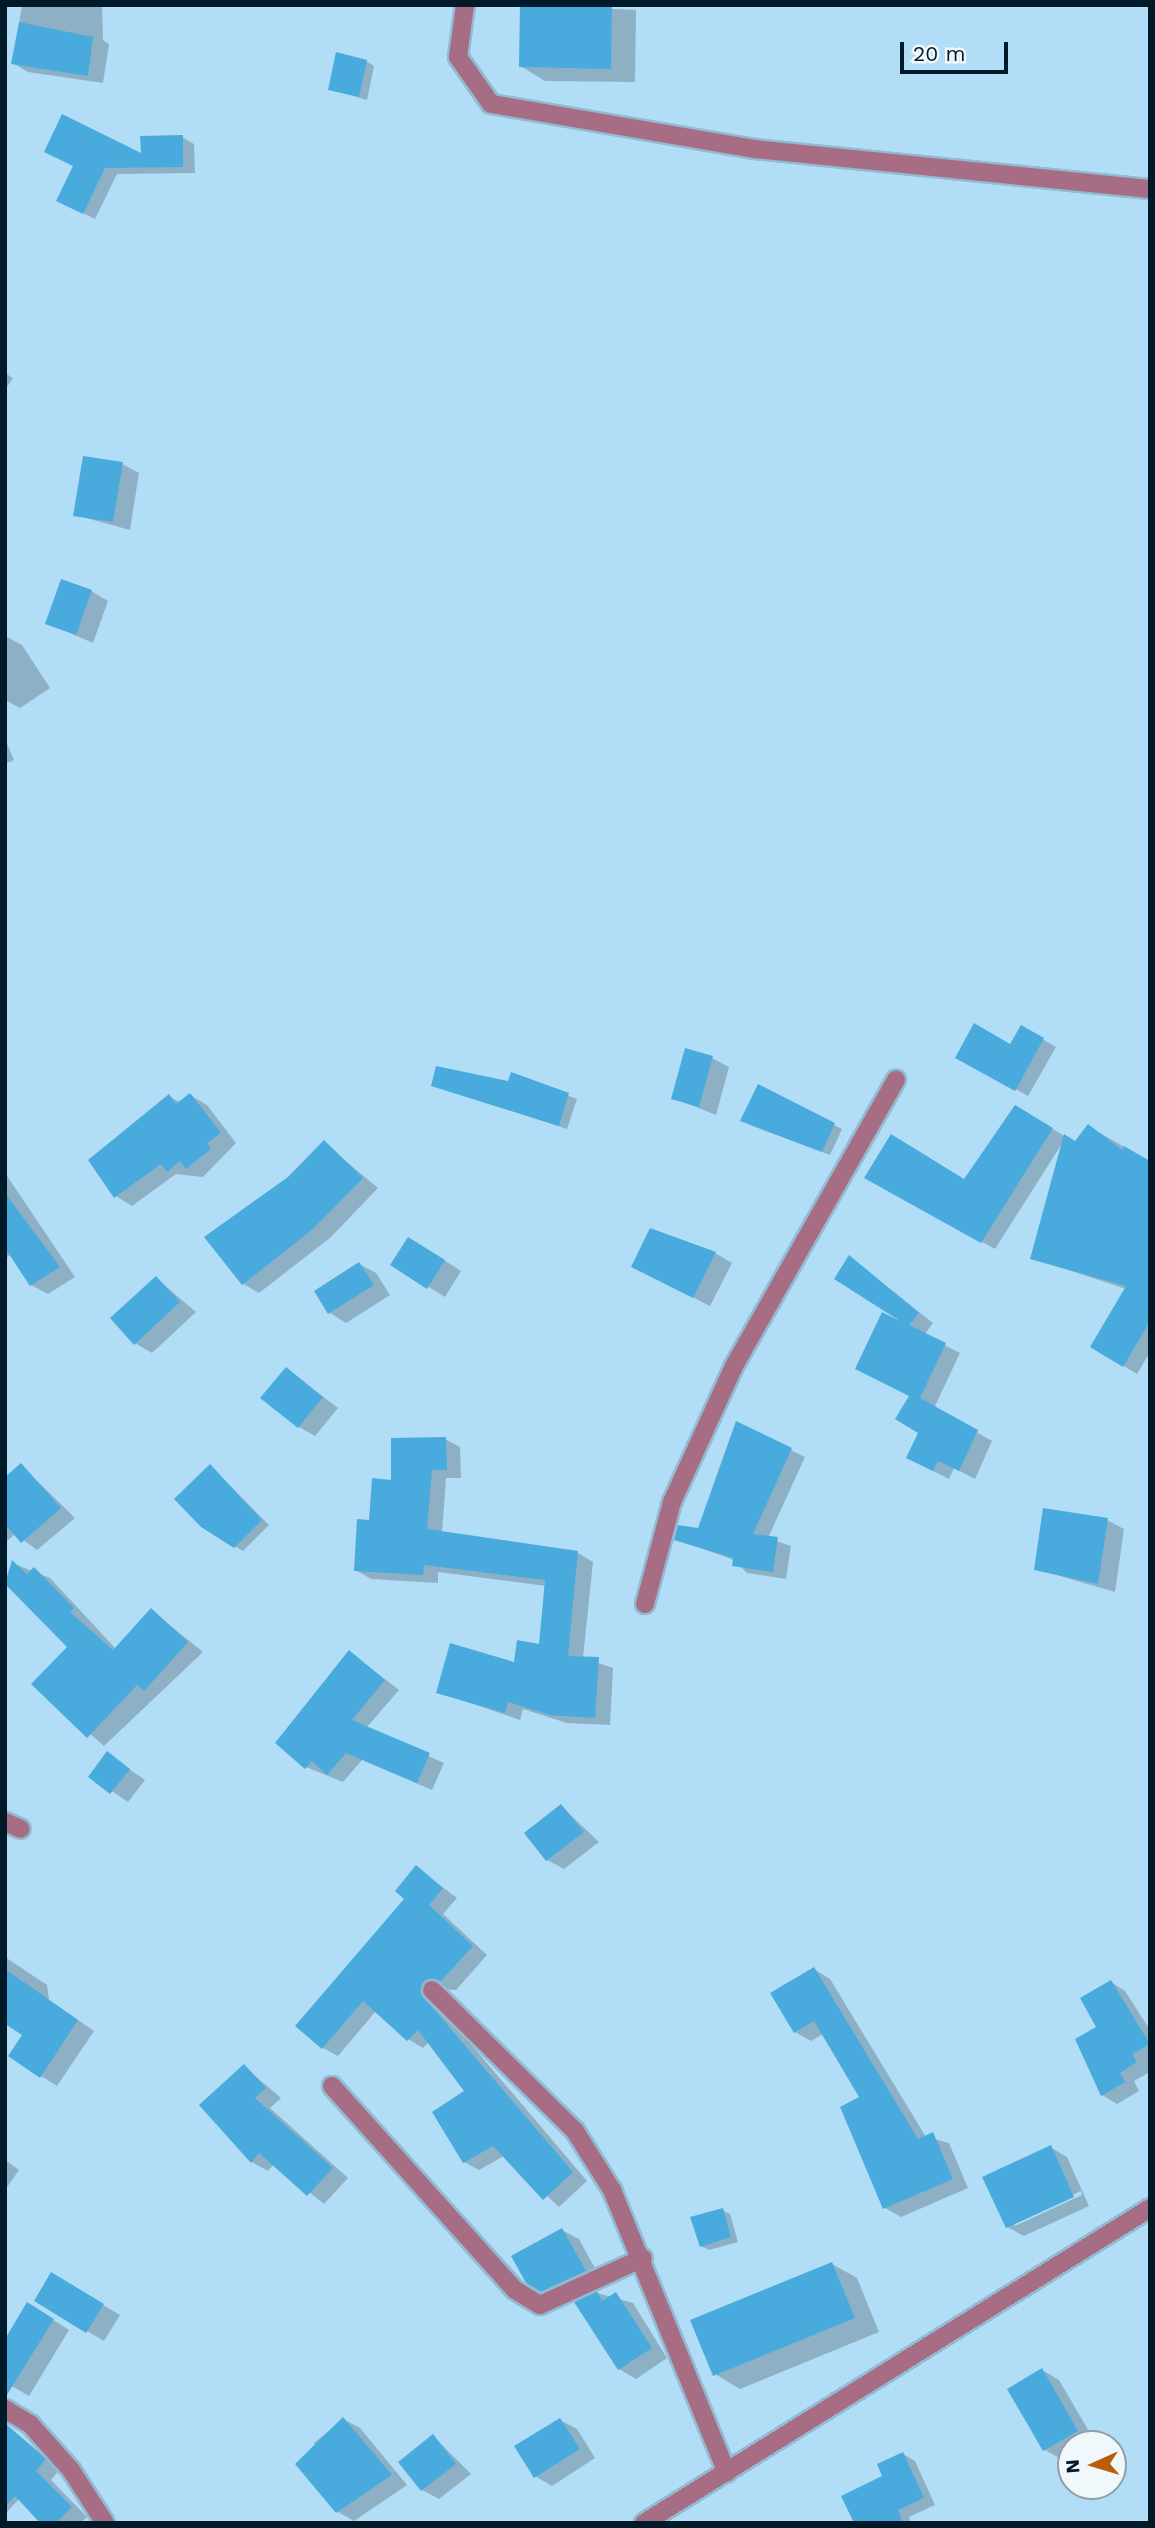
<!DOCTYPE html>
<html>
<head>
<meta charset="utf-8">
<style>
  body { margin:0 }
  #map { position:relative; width:1155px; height:2528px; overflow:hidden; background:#b2ddf6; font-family:"Work Sans",sans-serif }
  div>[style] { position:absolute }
  .shadow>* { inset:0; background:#0003 }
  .building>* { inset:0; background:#49abdd }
  .roads { filter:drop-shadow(2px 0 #92bad1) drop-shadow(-2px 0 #92bad1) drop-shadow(0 2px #92bad1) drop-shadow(0 -2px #92bad1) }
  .minor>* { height:18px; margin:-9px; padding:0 9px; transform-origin:9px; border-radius:9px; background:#a66d84 }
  span { translate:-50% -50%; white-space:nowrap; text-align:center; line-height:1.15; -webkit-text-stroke:5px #f1f8fc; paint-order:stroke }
  .frame { position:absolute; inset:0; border:7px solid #001a29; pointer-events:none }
  .north { position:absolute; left:1057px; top:2430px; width:70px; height:70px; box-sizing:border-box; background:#f1f8fc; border:2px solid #919fa8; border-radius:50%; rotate:266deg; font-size:19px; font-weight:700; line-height:28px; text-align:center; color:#001a29 }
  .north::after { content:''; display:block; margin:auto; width:24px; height:32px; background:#ba5e05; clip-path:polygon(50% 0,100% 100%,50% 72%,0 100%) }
  .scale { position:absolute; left:900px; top:42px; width:108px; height:32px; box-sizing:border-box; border:4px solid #001a29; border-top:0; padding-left:9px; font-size:21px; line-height:24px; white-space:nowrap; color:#001a29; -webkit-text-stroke:5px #f1f8fc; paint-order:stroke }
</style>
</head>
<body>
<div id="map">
  <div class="shadow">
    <div style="clip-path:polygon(22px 5px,102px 5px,103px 40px,109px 44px,103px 83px,28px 72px,13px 63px)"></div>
    <div style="clip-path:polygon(521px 5px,636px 10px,635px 82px,545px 81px,520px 66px)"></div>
    <div style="clip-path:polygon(366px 61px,374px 66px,367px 100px,330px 89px)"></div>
    <div style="clip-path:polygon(182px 137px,194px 144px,195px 173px,117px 174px,95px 219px,70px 207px,75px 166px,142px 156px)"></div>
    <div style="clip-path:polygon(5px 373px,13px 378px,5px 390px)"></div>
    <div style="clip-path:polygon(122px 464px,139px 473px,130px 530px,75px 515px)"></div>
    <div style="clip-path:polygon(91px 591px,108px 601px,93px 643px,47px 623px)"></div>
    <div style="clip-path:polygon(5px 636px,22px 645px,50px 688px,20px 708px,5px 700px)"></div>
    <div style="clip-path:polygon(5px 739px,14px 760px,5px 764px)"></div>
    <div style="clip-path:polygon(1021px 1027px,1056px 1047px,1028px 1096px,958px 1057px,1011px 1046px)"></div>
    <div style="clip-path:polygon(712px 1058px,729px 1067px,716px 1115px,673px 1098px)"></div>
    <div style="clip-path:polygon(512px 1075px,577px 1099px,567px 1129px,433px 1085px,509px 1083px)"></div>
    <div style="clip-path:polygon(190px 1095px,207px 1105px,236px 1143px,203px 1177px,176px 1174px,132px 1206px,116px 1196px,169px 1096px,181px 1103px)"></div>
    <div style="clip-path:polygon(1016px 1107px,1076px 1143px,1088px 1126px,1150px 1162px,1150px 1352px,1137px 1374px,1093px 1347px,1126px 1289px,1032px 1258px,1063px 1142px,995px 1249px,867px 1177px,965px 1181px)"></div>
    <div style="clip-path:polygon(750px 1125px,834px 1125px,842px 1129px,830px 1155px)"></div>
    <div style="clip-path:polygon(324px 1143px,378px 1188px,330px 1238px,259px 1293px,243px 1284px,289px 1179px)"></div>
    <div style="clip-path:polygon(5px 1173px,75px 1277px,48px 1294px,31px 1285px,11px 1254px,5px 1259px)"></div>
    <div style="clip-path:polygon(425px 1248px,461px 1271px,445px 1297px,392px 1264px)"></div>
    <div style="clip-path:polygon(715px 1253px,732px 1263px,710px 1306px,649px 1275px)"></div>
    <div style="clip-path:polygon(850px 1257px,933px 1323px,924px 1335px,960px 1353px,934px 1408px,992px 1441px,975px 1479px,954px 1468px,949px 1479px,923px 1466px,907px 1326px)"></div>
    <div style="clip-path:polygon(359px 1264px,376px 1273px,390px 1295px,346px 1323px,330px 1313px)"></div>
    <div style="clip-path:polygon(156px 1278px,196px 1312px,152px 1353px,135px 1343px)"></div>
    <div style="clip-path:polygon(286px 1369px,338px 1408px,315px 1436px,299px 1427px)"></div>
    <div style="clip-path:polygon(737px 1424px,805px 1457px,768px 1538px,791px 1546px,786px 1579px,747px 1573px,734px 1560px,676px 1539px,700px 1530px)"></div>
    <div style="clip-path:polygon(445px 1439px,460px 1447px,461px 1478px,446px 1478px,442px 1533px,578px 1553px,593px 1562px,583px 1658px,613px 1668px,610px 1725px,567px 1723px,523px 1709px,520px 1720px,438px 1692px,516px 1665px,540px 1646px,546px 1586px,438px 1572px,438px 1583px,371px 1579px,356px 1570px,371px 1522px,393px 1481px)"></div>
    <div style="clip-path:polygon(210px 1466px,269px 1525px,243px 1551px,202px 1526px)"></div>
    <div style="clip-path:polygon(24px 1468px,75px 1518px,37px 1550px,15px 1534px,5px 1543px,5px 1485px)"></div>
    <div style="clip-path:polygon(1107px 1520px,1124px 1529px,1115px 1592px,1036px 1569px)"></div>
    <div style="clip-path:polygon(12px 1563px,50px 1578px,116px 1649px,151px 1610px,203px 1652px,104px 1746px,34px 1684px,69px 1647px,5px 1581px)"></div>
    <div style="clip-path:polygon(350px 1652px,399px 1690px,366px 1728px,444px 1763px,432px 1790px,362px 1760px,343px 1782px,306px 1767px)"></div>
    <div style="clip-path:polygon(107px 1754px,145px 1780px,128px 1802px,90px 1776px)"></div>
    <div style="clip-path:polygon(561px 1806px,599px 1842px,564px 1869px,547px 1860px)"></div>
    <div style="clip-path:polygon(417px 1868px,457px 1898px,443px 1914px,487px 1955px,456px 1990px,439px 1989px,436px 2003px,587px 2181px,559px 2207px,504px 2156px,479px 2170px,464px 2162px,467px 2092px,429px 2042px,423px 2048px,408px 2039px,376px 2011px,338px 2056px,323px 2048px,406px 1899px)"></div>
    <div style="clip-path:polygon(5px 1957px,47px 1985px,49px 2000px,94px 2031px,57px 2086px,41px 2076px,24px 2035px,5px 2022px)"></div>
    <div style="clip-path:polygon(814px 1969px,830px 1979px,926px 2137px,949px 2143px,968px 2188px,901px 2217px,885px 2208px,862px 2097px,823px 2034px,811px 2041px,795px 2032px)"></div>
    <div style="clip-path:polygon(1111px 1982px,1125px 1991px,1150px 2030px,1150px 2072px,1134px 2081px,1139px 2091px,1117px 2104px,1102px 2095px)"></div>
    <div style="clip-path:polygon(244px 2066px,281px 2098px,270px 2108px,348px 2178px,324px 2204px,274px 2164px,268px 2171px,252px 2162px,201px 2105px)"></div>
    <div style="clip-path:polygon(evenodd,1050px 2147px,1067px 2157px,1089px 2206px,1024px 2236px,1007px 2227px,1050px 2147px,1081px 2191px,1082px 2195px,1015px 2226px,1015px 2222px,1081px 2191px)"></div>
    <div style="clip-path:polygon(5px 2160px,19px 2170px,5px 2190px)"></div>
    <div style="clip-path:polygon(722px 2210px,730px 2214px,738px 2242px,709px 2250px,701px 2246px)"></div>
    <div style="clip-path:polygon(562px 2230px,579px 2239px,602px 2281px,559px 2301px,527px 2282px)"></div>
    <div style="clip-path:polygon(832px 2264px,857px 2278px,879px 2332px,740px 2389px,715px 2374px)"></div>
    <div style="clip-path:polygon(52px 2275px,120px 2315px,104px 2341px,36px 2301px)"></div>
    <div style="clip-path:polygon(597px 2293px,633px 2303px,667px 2358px,636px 2379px,619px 2369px)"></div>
    <div style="clip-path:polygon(44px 2314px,69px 2330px,29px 2396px,5px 2382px)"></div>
    <div style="clip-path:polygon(1042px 2370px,1059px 2380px,1094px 2440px,1071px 2444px,1071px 2454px,1061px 2459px,1045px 2450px)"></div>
    <div style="clip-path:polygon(343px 2419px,360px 2428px,407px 2485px,354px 2521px,338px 2512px,314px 2443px)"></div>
    <div style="clip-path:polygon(560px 2420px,577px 2429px,595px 2458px,552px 2486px,535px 2476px)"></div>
    <div style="clip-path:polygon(5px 2424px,60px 2469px,51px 2480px,87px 2517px,80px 2523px,42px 2523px,19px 2499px,5px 2514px)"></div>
    <div style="clip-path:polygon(433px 2436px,471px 2474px,439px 2499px,422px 2490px)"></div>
    <div style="clip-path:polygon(903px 2454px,915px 2461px,935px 2505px,909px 2517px,911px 2523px,856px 2523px)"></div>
  </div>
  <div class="building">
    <div style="clip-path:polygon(520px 5px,612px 5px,611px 69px,519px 67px)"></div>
    <div style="clip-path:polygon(19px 22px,93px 37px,88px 76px,11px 64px)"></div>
    <div style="clip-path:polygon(336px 52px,367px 60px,359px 97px,328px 90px)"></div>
    <div style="clip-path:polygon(62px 114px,141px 153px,140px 136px,183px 135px,183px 167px,105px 168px,83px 214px,56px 201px,73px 166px,44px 152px)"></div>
    <div style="clip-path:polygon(83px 456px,123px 462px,113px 522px,73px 516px)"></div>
    <div style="clip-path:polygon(61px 579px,92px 590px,76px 635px,45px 624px)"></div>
    <div style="clip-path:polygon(974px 1023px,1010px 1044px,1021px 1025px,1044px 1038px,1015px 1091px,955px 1058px)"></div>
    <div style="clip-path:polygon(685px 1048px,713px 1056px,699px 1107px,671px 1099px)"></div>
    <div style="clip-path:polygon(436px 1066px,508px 1081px,511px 1072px,569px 1093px,559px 1126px,431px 1086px)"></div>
    <div style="clip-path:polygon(758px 1084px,835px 1123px,822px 1152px,740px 1121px)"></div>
    <div style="clip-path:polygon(190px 1093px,221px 1133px,207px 1143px,211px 1149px,186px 1169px,180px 1161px,167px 1172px,161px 1164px,114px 1198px,88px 1160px,169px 1094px,176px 1104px)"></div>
    <div style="clip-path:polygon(1015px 1105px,1053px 1128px,981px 1243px,864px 1178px,891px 1134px,964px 1179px)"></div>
    <div style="clip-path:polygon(1088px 1124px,1122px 1150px,1124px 1146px,1150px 1161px,1150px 1321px,1123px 1367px,1090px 1347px,1126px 1286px,1030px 1259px,1064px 1134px,1075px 1141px)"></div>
    <div style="clip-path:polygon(324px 1140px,363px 1178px,313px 1229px,242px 1285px,204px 1237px,288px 1177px)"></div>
    <div style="clip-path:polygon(5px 1193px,60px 1267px,30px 1286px,5px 1248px)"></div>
    <div style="clip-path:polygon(650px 1228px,716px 1252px,693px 1298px,631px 1267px)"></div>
    <div style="clip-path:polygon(408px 1237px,445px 1260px,427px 1289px,390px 1265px)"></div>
    <div style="clip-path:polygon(849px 1255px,919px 1313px,909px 1325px,946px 1343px,920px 1398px,978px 1430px,959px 1471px,938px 1461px,933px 1471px,906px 1458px,918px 1433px,895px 1419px,909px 1396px,855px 1369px,882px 1312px,900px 1321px,834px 1279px)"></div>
    <div style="clip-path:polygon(359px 1262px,374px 1285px,328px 1314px,314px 1291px)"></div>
    <div style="clip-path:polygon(156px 1276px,180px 1302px,134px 1345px,110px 1318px)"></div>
    <div style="clip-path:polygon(286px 1367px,323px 1397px,298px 1428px,260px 1398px)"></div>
    <div style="clip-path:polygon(736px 1421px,792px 1448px,753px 1534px,778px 1537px,773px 1572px,732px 1566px,733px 1558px,674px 1540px,678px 1525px,698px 1528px)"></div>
    <div style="clip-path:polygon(446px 1437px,447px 1470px,432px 1470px,427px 1529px,578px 1551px,568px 1656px,599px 1657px,595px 1718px,550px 1715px,508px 1702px,505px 1713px,436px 1693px,450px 1643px,514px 1662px,517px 1640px,539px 1644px,545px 1580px,424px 1565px,423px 1575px,354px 1571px,357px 1519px,369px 1520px,372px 1478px,391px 1480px,391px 1438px)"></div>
    <div style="clip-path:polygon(21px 1463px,61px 1508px,21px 1543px,5px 1524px,5px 1477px)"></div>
    <div style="clip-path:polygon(210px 1464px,262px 1520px,234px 1548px,201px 1527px,174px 1499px)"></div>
    <div style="clip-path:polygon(1043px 1508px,1108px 1518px,1098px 1584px,1034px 1570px)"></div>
    <div style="clip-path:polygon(12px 1560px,27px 1574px,34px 1567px,74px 1608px,70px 1612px,113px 1650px,151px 1608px,188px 1642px,144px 1691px,137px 1685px,87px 1738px,31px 1684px,67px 1647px,5px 1584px)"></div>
    <div style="clip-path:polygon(349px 1650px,385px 1680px,352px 1720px,430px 1753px,417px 1783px,346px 1753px,327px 1775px,312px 1761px,305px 1769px,275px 1743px)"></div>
    <div style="clip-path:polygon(107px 1751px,130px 1769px,110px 1794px,88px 1777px)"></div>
    <div style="clip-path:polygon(561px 1804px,584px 1832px,546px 1861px,524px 1833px)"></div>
    <div style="clip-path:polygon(416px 1865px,443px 1888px,429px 1905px,473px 1946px,440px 1982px,424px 1982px,421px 1994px,573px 2172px,543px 2200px,493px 2146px,463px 2163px,432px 2112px,464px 2091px,418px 2030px,407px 2041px,363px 2001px,322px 2049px,295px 2026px,404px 1899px,395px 1891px)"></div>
    <div style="clip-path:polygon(814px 1967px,918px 2139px,933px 2132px,953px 2179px,883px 2209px,840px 2107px,859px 2097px,814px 2021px,794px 2033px,770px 1993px)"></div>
    <div style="clip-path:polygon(5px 1969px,78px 2020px,40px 2078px,8px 2056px,22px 2035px,5px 2024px)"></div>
    <div style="clip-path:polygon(1111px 1980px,1150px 2044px,1132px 2054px,1137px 2062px,1120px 2073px,1125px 2082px,1101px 2096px,1075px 2039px,1096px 2027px,1080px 1998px)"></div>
    <div style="clip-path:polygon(244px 2064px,266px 2088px,255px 2098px,333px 2168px,307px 2196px,259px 2153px,251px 2163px,199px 2105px)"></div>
    <div style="clip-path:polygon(1051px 2145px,1074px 2197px,1006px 2228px,982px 2177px)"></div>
    <div style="clip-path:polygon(723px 2208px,731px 2237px,700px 2247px,690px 2217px)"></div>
    <div style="clip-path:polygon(562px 2228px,586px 2271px,541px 2292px,526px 2283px,511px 2256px)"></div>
    <div style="clip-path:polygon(832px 2262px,855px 2318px,713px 2376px,690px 2320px)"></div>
    <div style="clip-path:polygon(51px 2272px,104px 2304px,86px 2333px,34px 2301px)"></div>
    <div style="clip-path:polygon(597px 2291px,602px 2301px,616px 2292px,652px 2348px,618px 2370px,574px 2302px)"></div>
    <div style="clip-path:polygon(27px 2302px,54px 2319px,5px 2398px,5px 2339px)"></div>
    <div style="clip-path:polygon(1042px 2368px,1078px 2431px,1043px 2451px,1007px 2389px)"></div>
    <div style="clip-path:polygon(343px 2417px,392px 2475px,336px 2513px,295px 2464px)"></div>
    <div style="clip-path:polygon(560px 2418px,580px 2449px,534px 2478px,514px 2446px)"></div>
    <div style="clip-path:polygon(5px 2423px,46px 2459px,36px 2471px,72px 2507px,56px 2523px,40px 2523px,15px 2496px,5px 2507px)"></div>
    <div style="clip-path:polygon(433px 2434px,456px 2464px,421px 2491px,398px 2462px)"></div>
    <div style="clip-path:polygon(903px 2452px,924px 2498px,898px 2510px,903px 2523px,854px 2523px,841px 2496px,882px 2476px,877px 2464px)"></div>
  </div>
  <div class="roads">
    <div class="minor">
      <div style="left:465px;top:5px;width:52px;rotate:97.7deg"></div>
      <div style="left:458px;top:57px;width:57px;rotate:54.9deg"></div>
      <div style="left:491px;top:104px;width:268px;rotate:9.7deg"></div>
      <div style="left:755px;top:149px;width:397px;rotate:5.8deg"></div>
      <div style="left:645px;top:1604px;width:106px;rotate:-75.2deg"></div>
      <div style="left:672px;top:1502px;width:149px;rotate:-65.5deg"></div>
      <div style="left:734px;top:1366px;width:329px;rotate:-60.5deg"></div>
      <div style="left:5px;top:1822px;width:17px;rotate:24deg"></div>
      <div style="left:432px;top:1990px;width:201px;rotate:44.6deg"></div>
      <div style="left:575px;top:2131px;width:70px;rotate:57.9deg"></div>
      <div style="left:612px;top:2190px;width:305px;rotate:67.9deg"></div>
      <div style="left:332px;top:2086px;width:274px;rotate:48.1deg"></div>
      <div style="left:515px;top:2290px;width:29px;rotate:31deg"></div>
      <div style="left:540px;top:2305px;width:113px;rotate:-24.5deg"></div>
      <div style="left:5px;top:2409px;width:29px;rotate:31deg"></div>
      <div style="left:30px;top:2424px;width:62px;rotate:48.3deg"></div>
      <div style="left:71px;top:2470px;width:63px;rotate:57.3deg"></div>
      <div style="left:644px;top:2523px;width:596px;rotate:-31.9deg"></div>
    </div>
  </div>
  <div class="frame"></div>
  <div class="north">N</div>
  <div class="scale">20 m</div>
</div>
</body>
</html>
